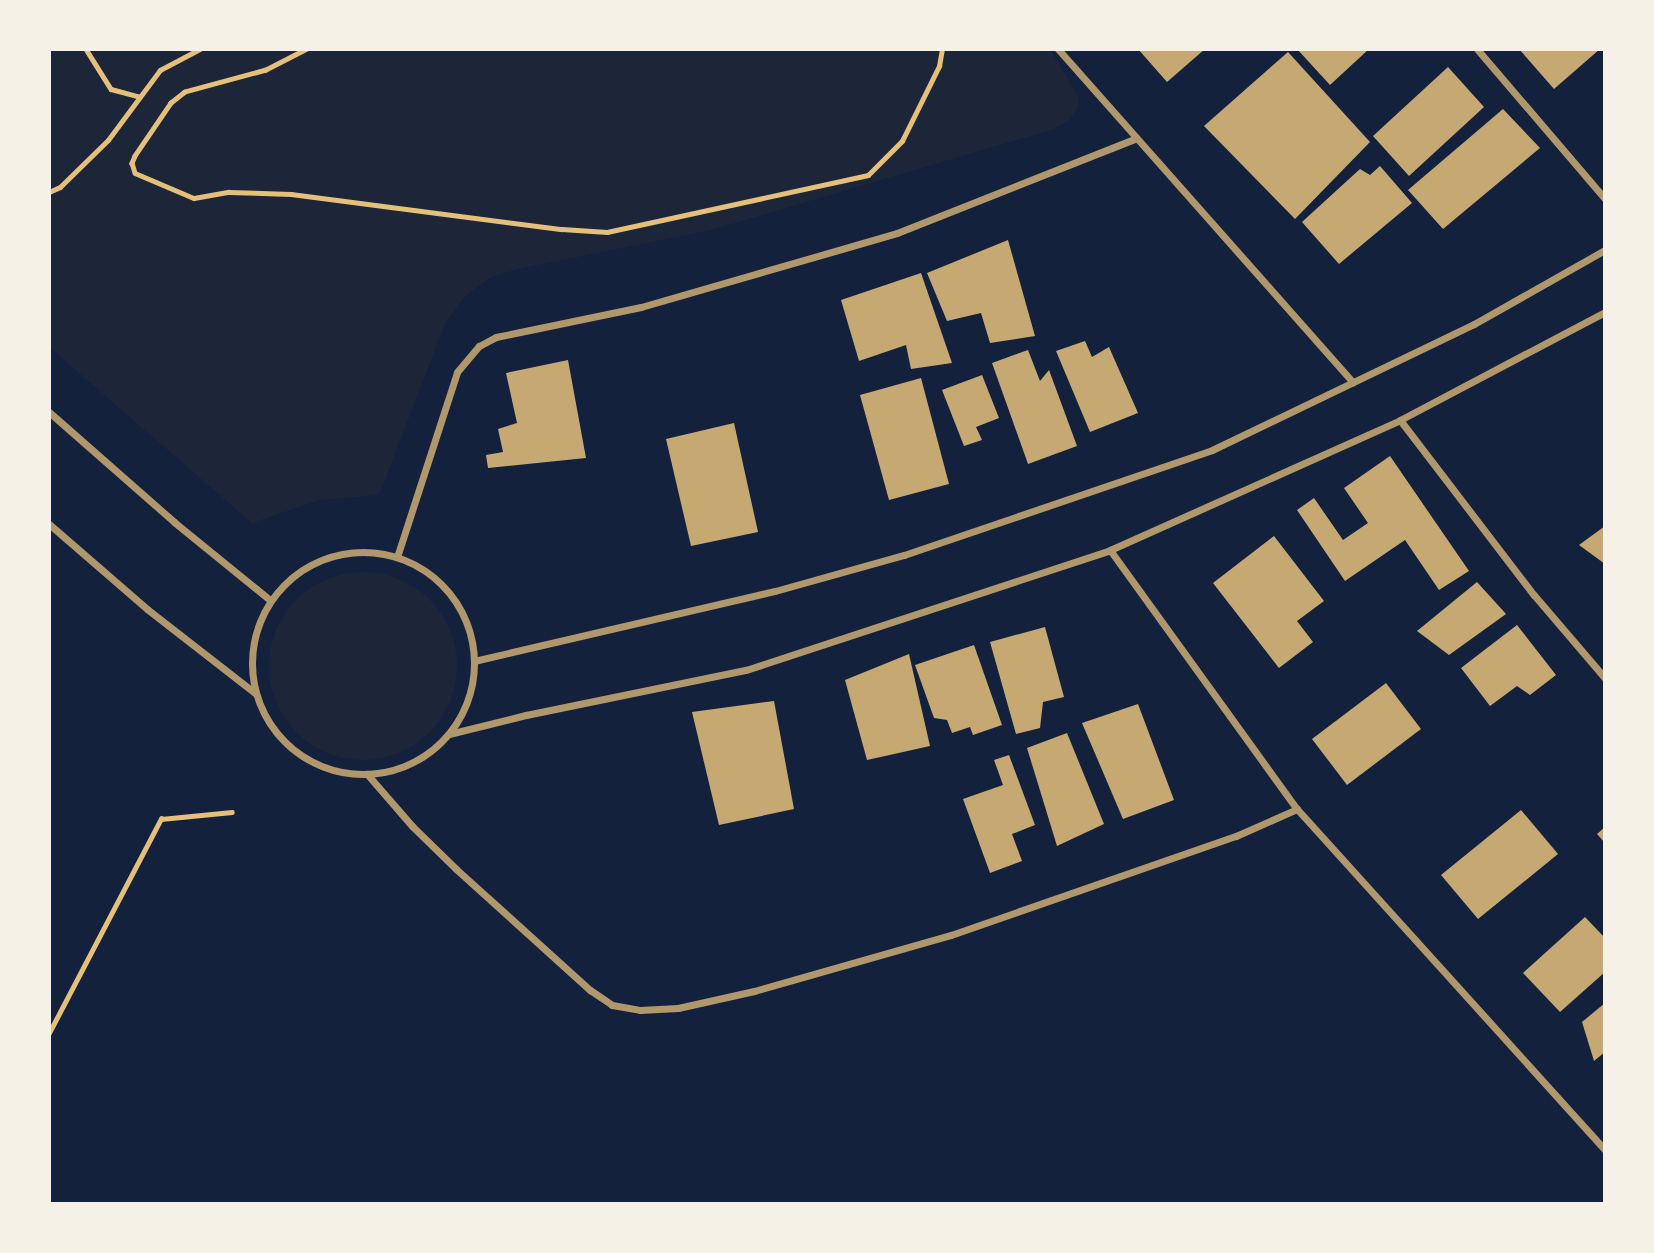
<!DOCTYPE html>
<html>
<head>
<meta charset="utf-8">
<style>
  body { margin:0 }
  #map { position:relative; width:1654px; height:1253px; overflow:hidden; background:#14213d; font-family:Figtree,sans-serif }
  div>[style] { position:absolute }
  .green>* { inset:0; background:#1d2539 }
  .round { border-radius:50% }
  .building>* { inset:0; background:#c6a872 }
  .path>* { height:4.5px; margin:-2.25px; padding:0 2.25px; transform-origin:2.25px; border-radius:2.25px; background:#e5c07b }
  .minor>* { height:7px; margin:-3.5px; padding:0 3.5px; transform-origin:3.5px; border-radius:3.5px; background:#b1986c }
  .minor>.ring { margin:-3.5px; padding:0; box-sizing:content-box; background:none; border:7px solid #b1986c; border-radius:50% }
  span { translate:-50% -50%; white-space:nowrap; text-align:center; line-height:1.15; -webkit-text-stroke:7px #f6f1e7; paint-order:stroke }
  .frame { position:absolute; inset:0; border:51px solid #f6f1e7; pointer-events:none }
</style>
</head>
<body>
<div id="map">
  <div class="green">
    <div style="clip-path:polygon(49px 49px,1050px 49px,1078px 96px,1079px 105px,1069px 120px,1054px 129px,711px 230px,517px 269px,489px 278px,464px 297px,445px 324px,379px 495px,319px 500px,252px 523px,49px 347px)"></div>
    <div class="round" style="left:269px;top:572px;width:188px;height:188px"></div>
  </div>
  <div class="building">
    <div style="clip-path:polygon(1138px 49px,1205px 49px,1167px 82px)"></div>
    <div style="clip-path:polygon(1297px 49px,1369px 49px,1330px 85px)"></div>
    <div style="clip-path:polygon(1519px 49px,1600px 49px,1554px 89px)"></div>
    <div style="clip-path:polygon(1288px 52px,1370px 142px,1295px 219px,1204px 126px)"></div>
    <div style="clip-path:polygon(1448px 67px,1484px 107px,1409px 176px,1373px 136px)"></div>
    <div style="clip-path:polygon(1503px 109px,1540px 148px,1443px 229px,1408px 190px)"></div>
    <div style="clip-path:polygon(1380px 166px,1412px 203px,1339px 264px,1302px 222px,1360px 169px,1370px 175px)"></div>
    <div style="clip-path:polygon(1008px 240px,1035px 336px,990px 343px,981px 313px,947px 321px,927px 273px)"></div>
    <div style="clip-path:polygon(921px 273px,952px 363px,911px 369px,906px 345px,859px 361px,841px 300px)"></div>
    <div style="clip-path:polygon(1085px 341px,1092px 357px,1109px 347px,1138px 413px,1090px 432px,1056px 351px)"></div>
    <div style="clip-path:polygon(1028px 350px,1040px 381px,1049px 370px,1077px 446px,1028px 464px,992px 363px)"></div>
    <div style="clip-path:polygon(568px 360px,586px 458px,488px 468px,486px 455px,503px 452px,498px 429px,517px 423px,506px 373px)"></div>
    <div style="clip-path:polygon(982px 375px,999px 418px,976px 427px,982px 440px,964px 446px,942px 390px)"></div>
    <div style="clip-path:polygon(921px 378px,949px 484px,889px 500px,860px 395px)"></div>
    <div style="clip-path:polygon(734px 423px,758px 532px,691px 546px,666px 439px)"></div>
    <div style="clip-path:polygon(1390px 456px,1469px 571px,1439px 590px,1405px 540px,1345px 581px,1297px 510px,1314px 498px,1343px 540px,1368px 523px,1344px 488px)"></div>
    <div style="clip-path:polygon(1605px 526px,1605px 564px,1579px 545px)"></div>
    <div style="clip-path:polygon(1274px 536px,1324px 601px,1297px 621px,1313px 642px,1279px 668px,1213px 583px)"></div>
    <div style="clip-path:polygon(1477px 582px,1506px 614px,1449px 655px,1417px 631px)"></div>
    <div style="clip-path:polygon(1517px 625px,1556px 675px,1530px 695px,1517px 686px,1490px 706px,1461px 668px)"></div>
    <div style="clip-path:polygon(1045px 627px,1064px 697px,1043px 702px,1040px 728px,1016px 734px,990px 642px)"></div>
    <div style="clip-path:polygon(974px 645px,1002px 725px,973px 735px,970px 727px,952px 733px,947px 720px,934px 718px,915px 665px)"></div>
    <div style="clip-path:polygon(909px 654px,930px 746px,867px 760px,845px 680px)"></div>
    <div style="clip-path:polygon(1386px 683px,1421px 729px,1347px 785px,1312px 739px)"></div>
    <div style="clip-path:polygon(774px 701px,794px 809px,719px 825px,692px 712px)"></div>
    <div style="clip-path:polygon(1138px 704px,1174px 800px,1123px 819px,1082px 723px)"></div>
    <div style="clip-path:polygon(1067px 733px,1104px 824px,1057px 846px,1027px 748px)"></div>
    <div style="clip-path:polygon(1009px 755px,1035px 825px,1012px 834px,1022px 861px,990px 873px,963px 799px,1003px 785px,994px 760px)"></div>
    <div style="clip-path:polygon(1521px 810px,1558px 854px,1478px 919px,1441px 875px)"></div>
    <div style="clip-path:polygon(1605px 827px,1605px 843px,1597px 834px)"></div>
    <div style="clip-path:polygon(1585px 917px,1605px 938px,1605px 972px,1560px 1012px,1523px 973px)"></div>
    <div style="clip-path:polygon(1605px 1003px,1605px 1052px,1594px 1061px,1582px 1022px)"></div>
  </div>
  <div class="path">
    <div style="left:86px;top:49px;width:47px;rotate:58deg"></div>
    <div style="left:111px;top:89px;width:28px;rotate:15deg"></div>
    <div style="left:307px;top:49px;width:46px;rotate:152.9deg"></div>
    <div style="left:266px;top:70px;width:84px;rotate:164.8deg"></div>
    <div style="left:185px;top:92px;width:18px;rotate:142deg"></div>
    <div style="left:171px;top:103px;width:64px;rotate:124.2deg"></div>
    <div style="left:135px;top:156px;width:8px;rotate:113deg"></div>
    <div style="left:132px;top:163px;width:10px;rotate:73deg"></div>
    <div style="left:135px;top:173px;width:64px;rotate:23deg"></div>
    <div style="left:194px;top:198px;width:35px;rotate:-10deg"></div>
    <div style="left:228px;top:192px;width:63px;rotate:1.8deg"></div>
    <div style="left:291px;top:194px;width:273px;rotate:7.4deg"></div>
    <div style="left:562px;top:229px;width:45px;rotate:3.8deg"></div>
    <div style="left:607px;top:232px;width:267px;rotate:-12.3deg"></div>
    <div style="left:868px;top:175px;width:48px;rotate:-45deg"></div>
    <div style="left:902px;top:141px;width:84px;rotate:-63.7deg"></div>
    <div style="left:939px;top:66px;width:17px;rotate:-80deg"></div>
    <div style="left:49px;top:192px;width:12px;rotate:-24deg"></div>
    <div style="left:60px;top:187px;width:67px;rotate:-44.4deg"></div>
    <div style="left:108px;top:140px;width:87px;rotate:-53.4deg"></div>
    <div style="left:160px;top:70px;width:45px;rotate:-27.7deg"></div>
    <div style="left:49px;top:1033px;width:242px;rotate:-62.4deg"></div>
    <div style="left:161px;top:819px;width:71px;rotate:-5.6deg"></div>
  </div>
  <div class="minor">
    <div style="left:1058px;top:49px;width:445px;rotate:48.5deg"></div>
    <div style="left:1477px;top:49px;width:197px;rotate:49.5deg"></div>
    <div style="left:49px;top:412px;width:167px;rotate:41.3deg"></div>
    <div style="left:174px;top:522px;width:124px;rotate:39.1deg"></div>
    <div style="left:1400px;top:420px;width:220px;rotate:52.6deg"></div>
    <div style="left:1534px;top:595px;width:109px;rotate:49.5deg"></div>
    <div style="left:49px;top:524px;width:130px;rotate:40.9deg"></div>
    <div style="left:147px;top:609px;width:138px;rotate:37.9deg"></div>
    <div style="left:1110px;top:550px;width:319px;rotate:54.2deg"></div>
    <div style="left:1297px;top:809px;width:460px;rotate:47.9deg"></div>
    <div class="ring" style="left:252px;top:552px;width:215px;height:215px"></div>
    <div style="left:397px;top:557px;width:194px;rotate:-72deg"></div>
    <div style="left:457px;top:372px;width:34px;rotate:-50deg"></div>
    <div style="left:479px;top:346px;width:19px;rotate:-28deg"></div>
    <div style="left:496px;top:337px;width:148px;rotate:-11.7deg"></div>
    <div style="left:641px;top:307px;width:266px;rotate:-16.1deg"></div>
    <div style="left:897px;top:233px;width:255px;rotate:-21.6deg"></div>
    <div style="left:474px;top:661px;width:309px;rotate:-13.1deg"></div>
    <div style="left:775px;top:591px;width:134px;rotate:-15.6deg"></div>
    <div style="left:904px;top:555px;width:325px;rotate:-18.8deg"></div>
    <div style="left:1212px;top:450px;width:291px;rotate:-25.7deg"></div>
    <div style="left:1474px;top:324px;width:150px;rotate:-29.5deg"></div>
    <div style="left:449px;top:734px;width:79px;rotate:-13.9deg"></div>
    <div style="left:526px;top:715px;width:225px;rotate:-11.6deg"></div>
    <div style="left:746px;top:670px;width:383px;rotate:-18.2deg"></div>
    <div style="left:1110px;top:550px;width:318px;rotate:-24.1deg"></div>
    <div style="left:1400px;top:420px;width:232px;rotate:-27.8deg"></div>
    <div style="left:367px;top:774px;width:69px;rotate:49.1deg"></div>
    <div style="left:412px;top:826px;width:62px;rotate:44.3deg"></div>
    <div style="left:456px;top:869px;width:181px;rotate:42.1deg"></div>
    <div style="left:590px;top:990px;width:27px;rotate:34deg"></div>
    <div style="left:612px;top:1005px;width:28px;rotate:10deg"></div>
    <div style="left:640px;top:1010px;width:38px;rotate:-3deg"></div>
    <div style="left:678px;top:1008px;width:78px;rotate:-12.6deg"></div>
    <div style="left:754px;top:991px;width:205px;rotate:-15.9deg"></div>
    <div style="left:951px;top:935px;width:302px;rotate:-19.2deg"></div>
    <div style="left:1236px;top:836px;width:67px;rotate:-23.9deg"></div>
  </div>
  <div class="frame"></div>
</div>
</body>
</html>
